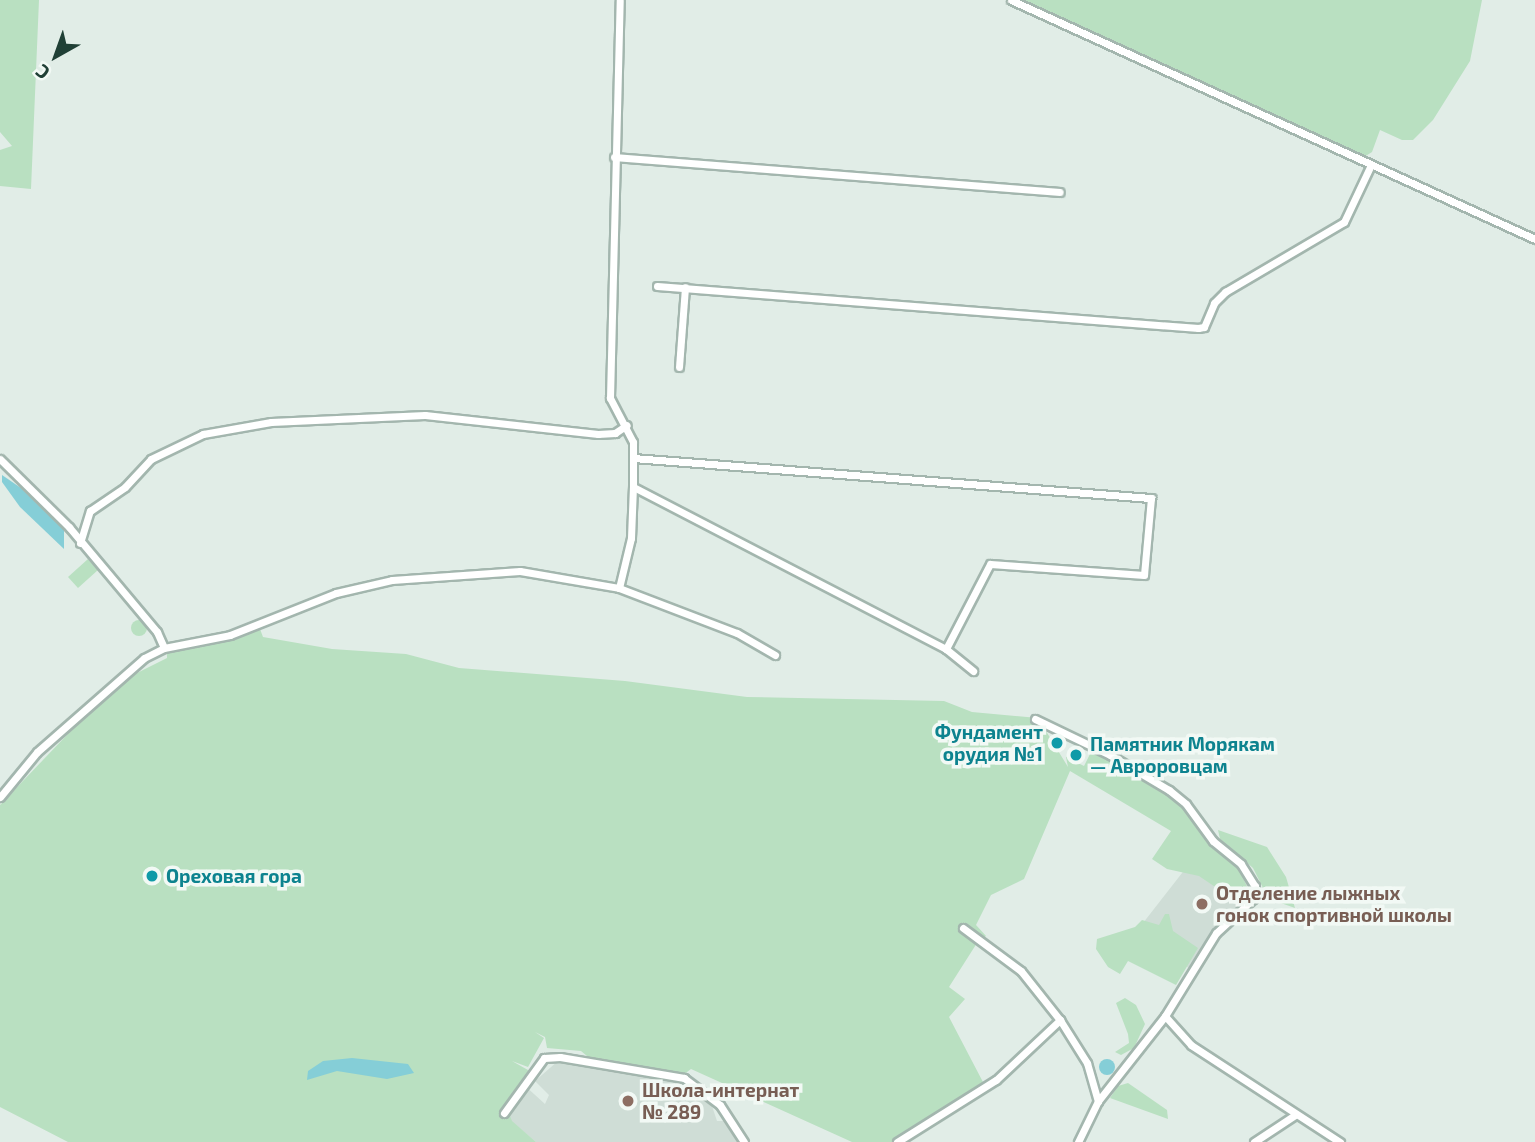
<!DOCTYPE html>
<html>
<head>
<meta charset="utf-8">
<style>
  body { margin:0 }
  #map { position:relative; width:1535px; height:1142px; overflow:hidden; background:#e1ede7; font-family:"Exo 2",sans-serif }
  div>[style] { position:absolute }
  .built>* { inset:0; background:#cfddd6 }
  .green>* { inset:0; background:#b9e0c1 }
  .round { border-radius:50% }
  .water>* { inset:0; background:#85ced7 }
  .roads { filter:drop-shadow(2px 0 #a3b6ae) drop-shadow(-2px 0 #a3b6ae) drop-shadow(0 2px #a3b6ae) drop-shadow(0 -2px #a3b6ae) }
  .minor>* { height:7px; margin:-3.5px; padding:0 3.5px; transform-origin:3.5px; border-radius:3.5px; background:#fff }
  .dots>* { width:19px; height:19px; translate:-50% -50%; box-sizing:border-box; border:4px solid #f2f9f5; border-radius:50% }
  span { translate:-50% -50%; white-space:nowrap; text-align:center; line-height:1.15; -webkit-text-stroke:7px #f2f9f5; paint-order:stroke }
  .culture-label { font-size:19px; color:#0d838f; font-weight:700 }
  .right { translate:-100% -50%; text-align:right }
  .left { translate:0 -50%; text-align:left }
  .education-label { font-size:19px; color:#785e54; font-weight:700 }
  .north { position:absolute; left:21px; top:21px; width:70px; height:70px; -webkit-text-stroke:5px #f2f9f5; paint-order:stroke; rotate:220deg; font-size:19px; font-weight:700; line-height:28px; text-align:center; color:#204036 }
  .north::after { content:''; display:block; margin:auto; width:24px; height:32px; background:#204036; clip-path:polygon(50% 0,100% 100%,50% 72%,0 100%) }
</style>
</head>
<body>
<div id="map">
  <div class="built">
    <div style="clip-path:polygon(1207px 841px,1243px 869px,1252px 885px,1248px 901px,1219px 925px,1190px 969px,1136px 932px)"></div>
    <div style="clip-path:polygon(558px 1061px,667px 1075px,684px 1082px,711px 1103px,717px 1121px,725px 1121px,738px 1142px,536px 1142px,499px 1111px,523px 1084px,545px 1104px,549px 1095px,535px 1081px)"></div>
  </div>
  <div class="green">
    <div style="clip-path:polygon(0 0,39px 0,31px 189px,0 186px,0 150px,12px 146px,0 132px)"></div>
    <div style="clip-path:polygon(1020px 0,1482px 0,1470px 61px,1433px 120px,1413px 140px,1402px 140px,1380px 130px,1372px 152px,1364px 157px)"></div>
    <div style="clip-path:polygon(88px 559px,98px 570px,78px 588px,68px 577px)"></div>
    <div class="round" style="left:131px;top:620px;width:16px;height:16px"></div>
    <div style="clip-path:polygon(260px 629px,263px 637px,332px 649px,406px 654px,459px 668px,625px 681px,747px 697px,944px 701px,972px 712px,1038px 718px,1068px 767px,1066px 757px,1084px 766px,1090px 754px,1113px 758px,1185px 804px,1209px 843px,1239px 868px,1250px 894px,1247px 900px,1236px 901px,1199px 876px,1167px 869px,1152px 859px,1171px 831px,1070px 771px,1024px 879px,991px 895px,976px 925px,986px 936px,977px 943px,949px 987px,965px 999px,949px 1017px,984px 1084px,892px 1142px,852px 1142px,691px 1069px,683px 1075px,583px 1061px,587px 1056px,581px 1051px,547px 1048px,545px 1037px,535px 1032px,544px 1038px,528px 1067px,512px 1061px,528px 1070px,527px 1078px,506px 1106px,512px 1121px,536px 1142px,68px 1142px,0 1107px,0 805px,85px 716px,137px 673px,167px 658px,167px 653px)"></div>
    <div style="clip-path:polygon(1218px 830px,1267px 847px,1286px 877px,1295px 908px,1278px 902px,1264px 890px,1253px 868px,1220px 839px)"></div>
    <div style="clip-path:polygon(1165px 914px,1169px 914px,1173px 931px,1198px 948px,1176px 985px,1128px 961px,1120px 974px,1108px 967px,1096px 949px,1097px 939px,1135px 927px,1142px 920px,1159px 925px)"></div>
    <div style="clip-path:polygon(1125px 998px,1136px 1005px,1145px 1024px,1134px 1048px,1121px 1055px,1115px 1052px,1129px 1043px,1128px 1034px,1116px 1003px)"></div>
    <div style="clip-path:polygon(1128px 1083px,1167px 1110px,1168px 1119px,1110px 1098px,1118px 1086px)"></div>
  </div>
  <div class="water">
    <div style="clip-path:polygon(2px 475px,21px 488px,64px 530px,64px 549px,20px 507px,2px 482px)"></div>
    <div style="clip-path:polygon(352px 1058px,408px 1064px,414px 1073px,387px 1079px,337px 1071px,307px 1080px,308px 1071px,323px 1061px)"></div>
    <div class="round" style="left:1099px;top:1059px;width:16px;height:16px"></div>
  </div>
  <div class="roads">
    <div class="minor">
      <div style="left:1011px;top:0;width:576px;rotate:24.52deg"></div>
      <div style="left:614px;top:157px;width:447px;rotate:4.5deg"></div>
      <div style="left:657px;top:286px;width:543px;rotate:4.44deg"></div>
      <div style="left:1198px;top:328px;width:6px;rotate:-9deg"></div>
      <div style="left:1204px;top:327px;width:26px;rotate:-67deg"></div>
      <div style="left:1214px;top:303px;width:16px;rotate:-45deg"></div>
      <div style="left:1225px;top:292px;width:138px;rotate:-30.5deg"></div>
      <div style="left:1344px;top:222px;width:61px;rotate:-64.7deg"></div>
      <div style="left:679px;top:367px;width:80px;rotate:-85.7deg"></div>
      <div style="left:633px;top:458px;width:520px;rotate:4.42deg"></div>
      <div style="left:1151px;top:498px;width:77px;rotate:95.2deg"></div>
      <div style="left:1144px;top:575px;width:154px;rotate:-175.9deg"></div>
      <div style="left:990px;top:564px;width:96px;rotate:117.4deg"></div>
      <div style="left:946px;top:649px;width:352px;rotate:-152.6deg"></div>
      <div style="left:0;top:459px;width:97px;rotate:44.6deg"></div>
      <div style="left:69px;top:527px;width:137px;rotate:50deg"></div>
      <div style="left:157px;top:632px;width:17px;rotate:66deg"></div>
      <div style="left:80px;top:543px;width:34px;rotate:-73deg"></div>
      <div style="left:90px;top:511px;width:42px;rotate:-34.4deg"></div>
      <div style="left:125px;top:487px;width:38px;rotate:-47deg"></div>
      <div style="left:151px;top:459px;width:58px;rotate:-25.7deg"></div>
      <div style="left:203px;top:434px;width:69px;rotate:-10deg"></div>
      <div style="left:271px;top:422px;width:154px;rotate:-2.6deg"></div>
      <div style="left:425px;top:415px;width:174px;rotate:6.3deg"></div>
      <div style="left:598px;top:434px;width:17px;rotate:-3deg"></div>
      <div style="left:615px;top:433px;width:14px;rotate:-34deg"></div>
      <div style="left:619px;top:588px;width:51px;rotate:-76.5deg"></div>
      <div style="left:631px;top:538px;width:51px;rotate:-87.8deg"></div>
      <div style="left:633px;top:487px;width:45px;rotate:-90deg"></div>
      <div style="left:633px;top:442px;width:50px;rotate:-117.6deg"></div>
      <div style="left:610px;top:398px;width:398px;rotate:-88.6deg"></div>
      <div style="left:946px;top:649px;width:35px;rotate:39deg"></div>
      <div style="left:1035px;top:719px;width:83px;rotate:25.6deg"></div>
      <div style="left:1110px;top:755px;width:69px;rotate:30.7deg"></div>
      <div style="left:1169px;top:790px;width:22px;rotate:39deg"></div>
      <div style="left:1186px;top:804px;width:46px;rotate:53.9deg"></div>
      <div style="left:1213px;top:841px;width:36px;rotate:39deg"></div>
      <div style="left:1241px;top:864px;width:26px;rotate:58deg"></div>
      <div style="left:1255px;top:886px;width:13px;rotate:99deg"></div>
      <div style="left:1253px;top:899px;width:50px;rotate:137.4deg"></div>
      <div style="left:1216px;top:933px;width:97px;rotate:121.6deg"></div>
      <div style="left:1165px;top:1016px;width:108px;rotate:128.2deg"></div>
      <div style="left:1098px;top:1101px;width:46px;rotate:116deg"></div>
      <div style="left:0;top:797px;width:58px;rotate:-50.6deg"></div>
      <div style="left:37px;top:752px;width:142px;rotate:-41.3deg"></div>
      <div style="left:144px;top:658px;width:22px;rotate:-27deg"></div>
      <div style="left:164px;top:648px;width:67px;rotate:-11.1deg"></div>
      <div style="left:230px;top:635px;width:114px;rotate:-21.6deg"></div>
      <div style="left:336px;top:593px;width:57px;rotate:-13.1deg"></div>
      <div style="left:392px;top:580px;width:128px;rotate:-4deg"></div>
      <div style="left:520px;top:571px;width:100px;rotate:9.7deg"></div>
      <div style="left:619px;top:588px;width:126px;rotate:20.9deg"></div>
      <div style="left:737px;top:633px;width:44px;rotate:30.1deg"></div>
      <div style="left:963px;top:928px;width:72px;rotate:36.6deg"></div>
      <div style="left:1021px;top:971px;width:63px;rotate:51.5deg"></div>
      <div style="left:1060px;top:1020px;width:51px;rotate:57.9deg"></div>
      <div style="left:1087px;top:1063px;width:40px;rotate:74deg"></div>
      <div style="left:1165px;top:1016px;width:39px;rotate:48deg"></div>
      <div style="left:1191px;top:1045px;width:178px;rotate:33.1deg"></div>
      <div style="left:504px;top:1113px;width:68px;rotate:-54deg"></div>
      <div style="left:544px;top:1058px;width:16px;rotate:-4deg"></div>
      <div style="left:560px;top:1057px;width:126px;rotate:9.6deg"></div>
      <div style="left:684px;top:1078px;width:45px;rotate:36.9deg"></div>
      <div style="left:720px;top:1105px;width:44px;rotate:57deg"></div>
      <div style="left:897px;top:1142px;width:117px;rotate:-32.1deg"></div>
      <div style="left:996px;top:1080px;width:88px;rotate:-43.2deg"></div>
      <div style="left:1254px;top:1142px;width:49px;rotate:-33.4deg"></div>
    </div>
  </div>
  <div class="dots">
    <div style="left:1057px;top:743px;background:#0f9aa8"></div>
    <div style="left:1076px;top:755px;background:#0f9aa8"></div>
    <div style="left:152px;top:876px;background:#0f9aa8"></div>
    <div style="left:1202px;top:904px;background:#8d6e63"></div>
    <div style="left:628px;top:1101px;background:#8d6e63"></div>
  </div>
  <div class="culture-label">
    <span class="right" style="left:1043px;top:743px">Фундамент<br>орудия №1</span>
    <span class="left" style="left:1090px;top:755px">Памятник Морякам<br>— Авроровцам</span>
    <span class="left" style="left:166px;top:876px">Ореховая гора</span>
  </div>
  <div class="education-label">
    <span class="left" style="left:1216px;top:904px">Отделение лыжных<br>гонок спортивной школы</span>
    <span class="left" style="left:642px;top:1101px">Школа-интернат<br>№ 289</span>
  </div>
  <div class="north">С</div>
</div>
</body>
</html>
